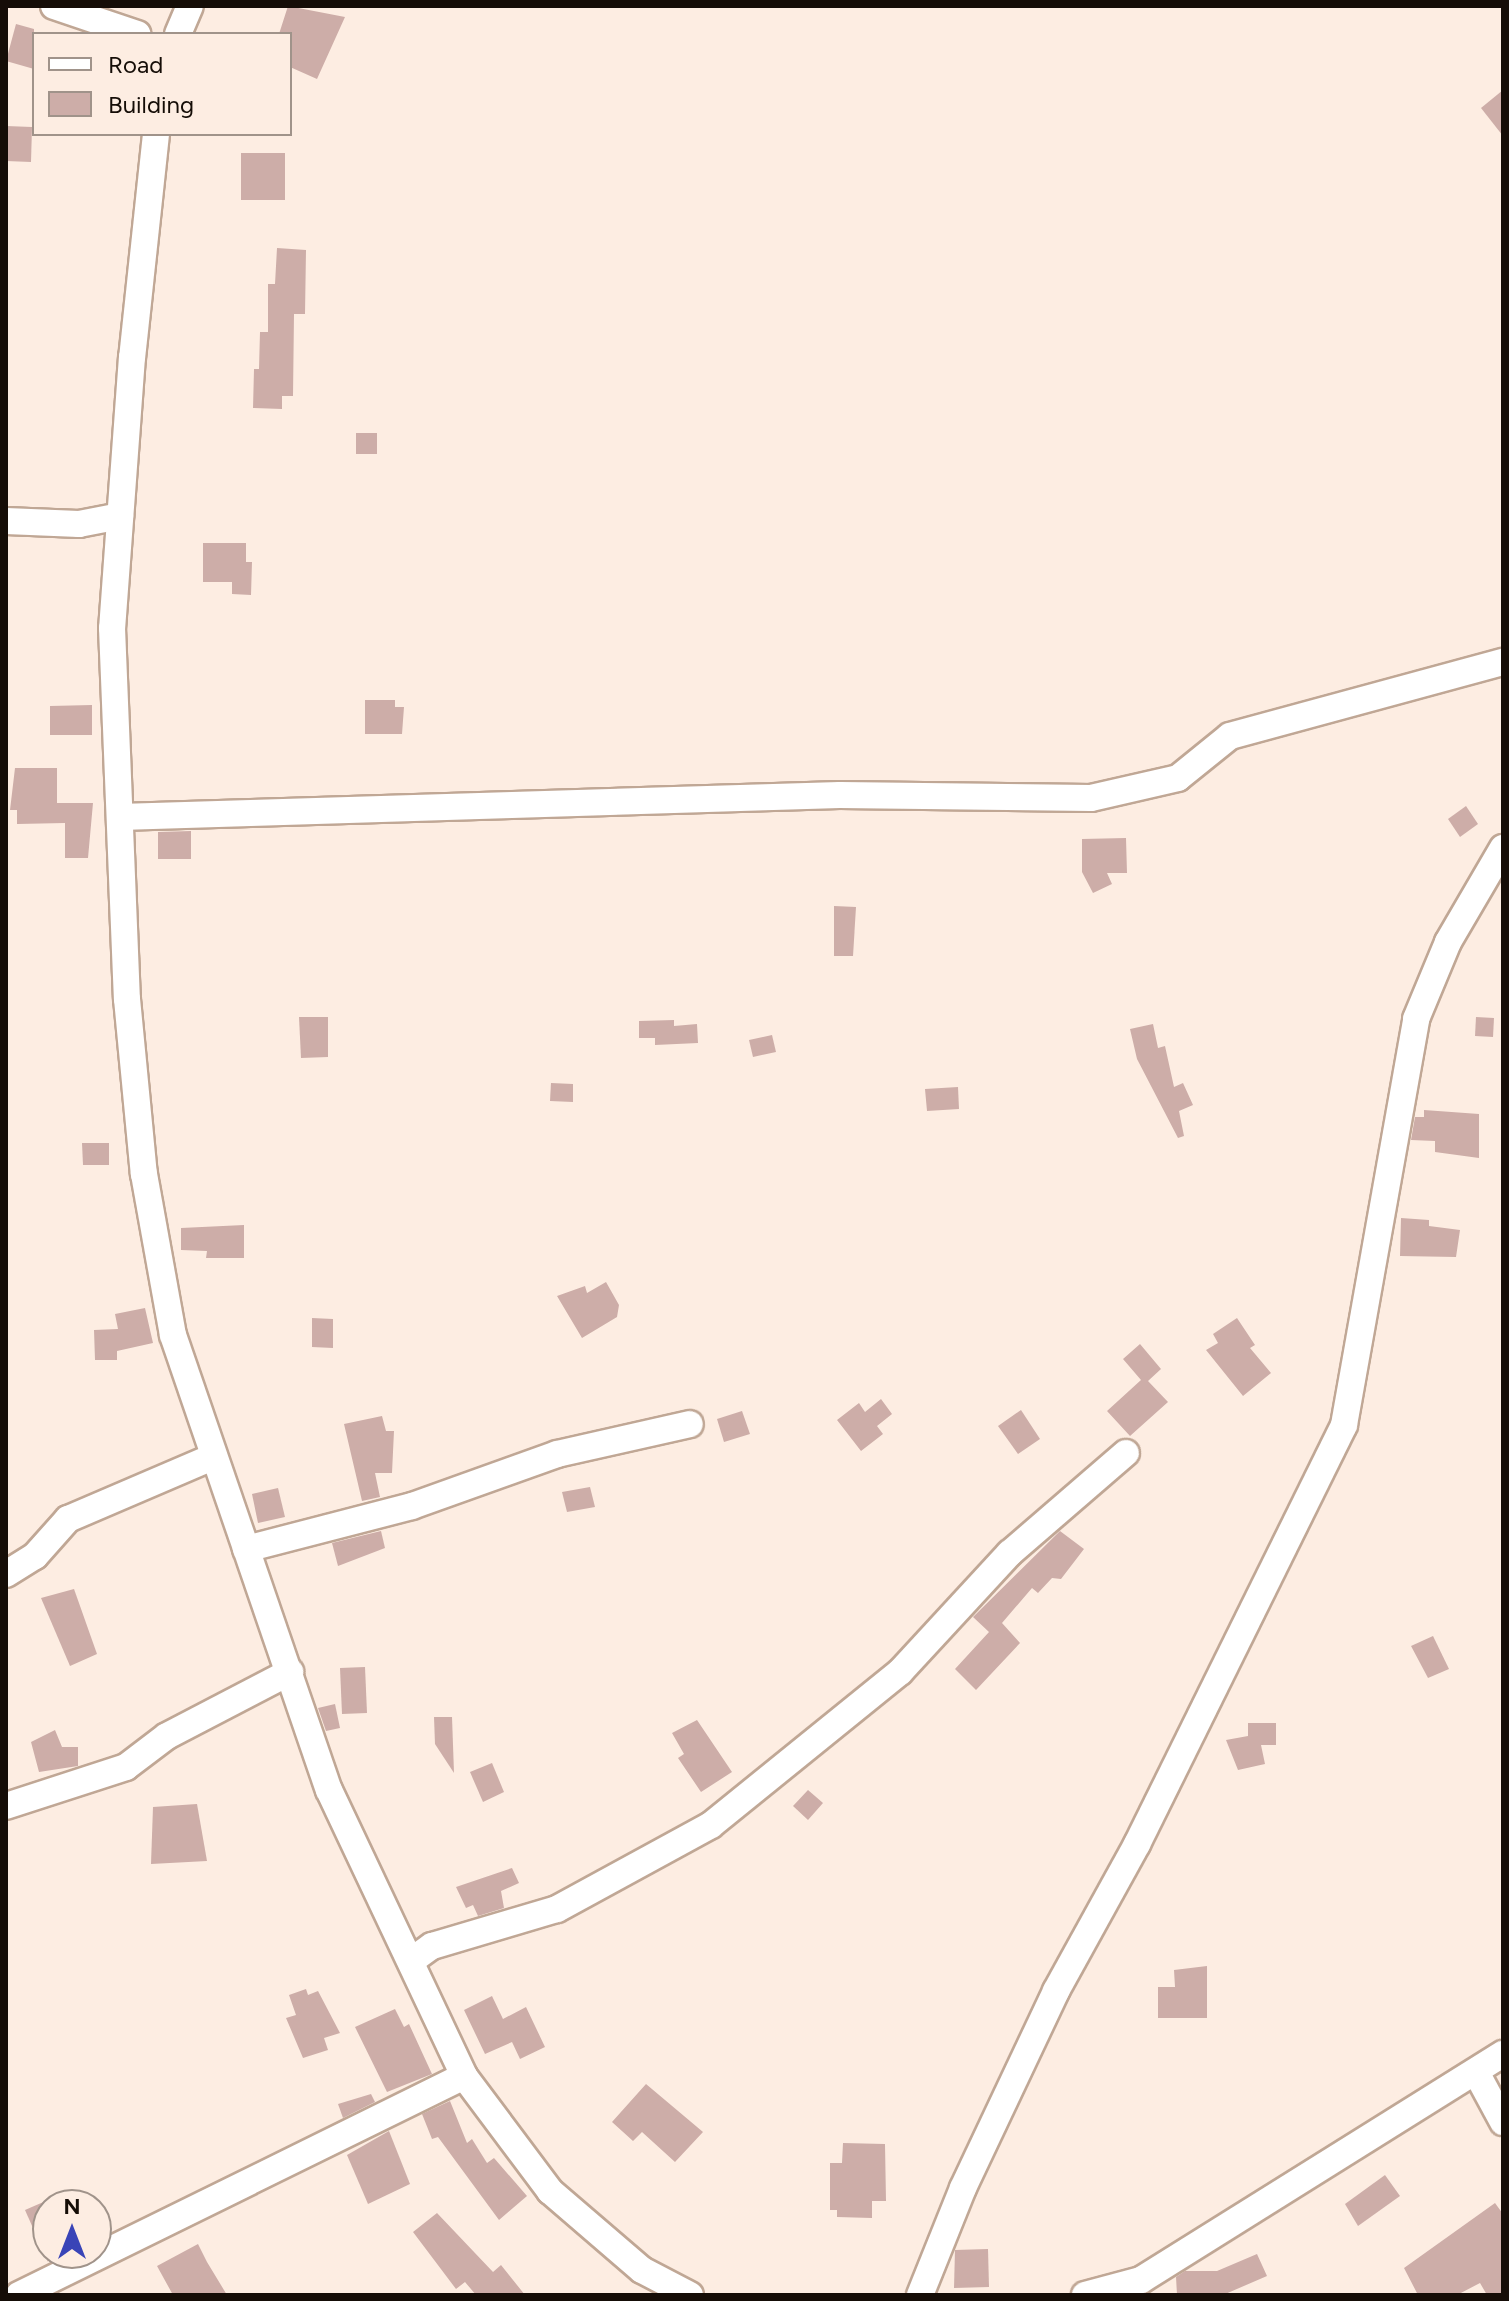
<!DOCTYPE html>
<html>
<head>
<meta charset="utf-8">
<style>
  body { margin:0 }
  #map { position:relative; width:1509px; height:2301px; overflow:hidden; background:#fdede2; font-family:Figtree,sans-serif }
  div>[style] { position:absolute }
  .building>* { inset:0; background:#cdada8 }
  .roads { filter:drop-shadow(2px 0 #c0a795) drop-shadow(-2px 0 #c0a795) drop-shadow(0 2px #c0a795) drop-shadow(0 -2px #c0a795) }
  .minor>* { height:26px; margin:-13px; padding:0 13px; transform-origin:13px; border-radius:13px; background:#fff }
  span { translate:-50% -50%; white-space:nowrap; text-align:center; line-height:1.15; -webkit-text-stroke:8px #fdede2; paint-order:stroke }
  .frame { position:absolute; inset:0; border:8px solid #150d07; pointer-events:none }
  .legend { position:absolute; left:32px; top:32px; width:260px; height:104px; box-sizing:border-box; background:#fdede2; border:2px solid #a0938a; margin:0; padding:10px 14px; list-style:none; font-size:24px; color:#150d07 }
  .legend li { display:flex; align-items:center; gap:16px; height:40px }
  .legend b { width:40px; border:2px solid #a0938a }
  .north { position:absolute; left:32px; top:2189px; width:80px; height:80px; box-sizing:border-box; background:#fdede2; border:2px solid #a0938a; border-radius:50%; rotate:0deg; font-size:22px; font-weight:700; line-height:32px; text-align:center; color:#150d07 }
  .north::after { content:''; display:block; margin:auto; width:28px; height:36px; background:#3944b7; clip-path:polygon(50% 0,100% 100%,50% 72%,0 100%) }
</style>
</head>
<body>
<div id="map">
  <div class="building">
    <div style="clip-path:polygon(288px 6px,345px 17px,317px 79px,290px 67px,290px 34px,279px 34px)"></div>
    <div style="clip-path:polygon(16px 24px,34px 29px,34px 69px,6px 61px)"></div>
    <div style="clip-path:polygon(1503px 90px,1503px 136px,1481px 108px)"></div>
    <div style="clip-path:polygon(6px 126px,32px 127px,31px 162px,6px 161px)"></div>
    <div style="clip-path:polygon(241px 153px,285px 153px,285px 200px,241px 200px)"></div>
    <div style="clip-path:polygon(277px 248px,306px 250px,305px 314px,294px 314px,293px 396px,282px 396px,282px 409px,253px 408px,254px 369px,259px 369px,260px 332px,268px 332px,268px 284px,275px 284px)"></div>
    <div style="clip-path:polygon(356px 433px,377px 433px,377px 454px,356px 454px)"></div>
    <div style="clip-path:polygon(203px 543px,246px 543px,246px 562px,252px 562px,251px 595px,232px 594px,232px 582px,203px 582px)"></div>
    <div style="clip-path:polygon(365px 700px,395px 700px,395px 707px,404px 707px,402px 734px,365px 734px)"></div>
    <div style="clip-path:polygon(92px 705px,92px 735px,50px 735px,50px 706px)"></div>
    <div style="clip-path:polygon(15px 768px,57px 768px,57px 803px,93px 803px,88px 858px,65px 858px,65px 823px,17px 824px,17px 810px,10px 810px)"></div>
    <div style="clip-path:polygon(1466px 806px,1478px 824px,1460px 837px,1448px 819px)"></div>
    <div style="clip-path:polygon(191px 831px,191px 859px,158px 859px,158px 832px)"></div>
    <div style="clip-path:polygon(1126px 838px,1127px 873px,1107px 873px,1112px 884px,1093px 893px,1082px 872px,1082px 839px)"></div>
    <div style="clip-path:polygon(834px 906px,856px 907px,853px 956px,834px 956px)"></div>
    <div style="clip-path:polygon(299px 1017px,328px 1017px,328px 1057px,301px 1058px)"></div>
    <div style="clip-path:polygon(1476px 1017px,1494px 1018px,1493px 1037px,1475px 1036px)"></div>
    <div style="clip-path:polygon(674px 1020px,674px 1026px,697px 1024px,698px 1043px,655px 1045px,655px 1038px,639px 1038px,639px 1021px)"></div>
    <div style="clip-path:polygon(1153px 1024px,1158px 1048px,1165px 1046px,1174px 1087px,1183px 1083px,1193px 1105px,1179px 1111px,1184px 1136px,1178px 1138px,1137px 1059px,1130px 1029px)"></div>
    <div style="clip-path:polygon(772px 1035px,776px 1052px,753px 1057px,749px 1040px)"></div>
    <div style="clip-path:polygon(551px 1083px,573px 1084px,573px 1102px,550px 1101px)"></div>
    <div style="clip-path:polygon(958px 1087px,959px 1109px,927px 1111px,925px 1089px)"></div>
    <div style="clip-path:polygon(1424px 1110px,1479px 1114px,1479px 1158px,1435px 1152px,1435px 1141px,1411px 1140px,1415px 1117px,1424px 1117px)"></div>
    <div style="clip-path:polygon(82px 1143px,109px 1143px,109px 1165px,83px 1165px)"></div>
    <div style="clip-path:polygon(1401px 1218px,1429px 1220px,1429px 1226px,1460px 1230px,1456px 1257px,1400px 1256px)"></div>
    <div style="clip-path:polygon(244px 1225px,244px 1258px,206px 1258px,207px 1251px,181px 1250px,181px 1228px)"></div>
    <div style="clip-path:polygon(606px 1282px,619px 1305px,617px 1317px,582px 1338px,557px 1296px,585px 1286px,587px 1293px)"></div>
    <div style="clip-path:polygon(145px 1308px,153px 1343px,117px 1351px,117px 1360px,95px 1360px,94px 1330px,118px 1329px,115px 1314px)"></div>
    <div style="clip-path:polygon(312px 1318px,333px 1319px,333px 1348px,312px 1347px)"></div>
    <div style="clip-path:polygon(1237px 1318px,1255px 1345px,1250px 1348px,1271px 1373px,1243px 1396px,1206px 1350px,1218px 1343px,1213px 1334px)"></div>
    <div style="clip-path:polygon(1140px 1344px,1161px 1369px,1148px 1381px,1168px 1402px,1130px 1436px,1107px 1411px,1141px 1380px,1123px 1359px)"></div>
    <div style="clip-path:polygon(881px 1399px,892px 1414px,877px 1426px,883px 1434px,861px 1451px,837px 1420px,859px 1403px,865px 1412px)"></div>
    <div style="clip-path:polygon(1021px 1410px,1040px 1439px,1018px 1454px,998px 1426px)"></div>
    <div style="clip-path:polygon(742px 1411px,750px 1434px,724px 1442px,717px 1419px)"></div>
    <div style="clip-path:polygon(382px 1416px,386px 1431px,394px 1431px,392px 1473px,375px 1473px,380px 1497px,362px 1501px,344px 1424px)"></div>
    <div style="clip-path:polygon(590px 1487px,595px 1507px,567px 1512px,562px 1492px)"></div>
    <div style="clip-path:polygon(278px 1488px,285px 1517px,258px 1523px,252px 1494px)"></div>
    <div style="clip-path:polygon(381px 1531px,385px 1548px,338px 1566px,332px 1543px)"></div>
    <div style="clip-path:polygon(1060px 1531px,1084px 1549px,1061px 1579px,1052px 1578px,1038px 1593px,1032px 1588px,1002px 1623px,1020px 1643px,976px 1690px,955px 1669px,989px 1632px,973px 1617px)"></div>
    <div style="clip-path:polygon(74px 1589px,97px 1654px,70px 1666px,41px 1598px)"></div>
    <div style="clip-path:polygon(1433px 1636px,1449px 1669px,1428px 1678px,1411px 1646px)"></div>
    <div style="clip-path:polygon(365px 1667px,367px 1713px,342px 1714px,340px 1668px)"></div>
    <div style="clip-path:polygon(335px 1704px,340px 1728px,326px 1731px,318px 1708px)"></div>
    <div style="clip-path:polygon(434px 1717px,452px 1717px,454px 1773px,435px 1744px)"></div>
    <div style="clip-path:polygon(697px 1720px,732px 1772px,701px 1792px,678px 1758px,684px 1754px,672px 1733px)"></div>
    <div style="clip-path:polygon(1248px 1723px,1276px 1723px,1276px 1745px,1261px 1745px,1265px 1764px,1238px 1770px,1226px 1740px,1248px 1736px)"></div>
    <div style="clip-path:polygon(55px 1730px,62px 1747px,78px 1747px,78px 1766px,39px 1772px,31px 1742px)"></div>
    <div style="clip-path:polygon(492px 1763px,504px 1792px,483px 1802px,470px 1772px)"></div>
    <div style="clip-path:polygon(808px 1790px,823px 1803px,808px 1820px,793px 1806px)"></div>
    <div style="clip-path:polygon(197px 1804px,207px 1861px,151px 1864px,153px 1807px)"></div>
    <div style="clip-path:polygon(512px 1868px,519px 1883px,501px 1891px,504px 1908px,478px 1916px,473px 1905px,466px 1908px,456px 1887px)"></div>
    <div style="clip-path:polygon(1207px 1966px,1207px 2018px,1158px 2018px,1158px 1987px,1175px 1987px,1174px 1970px)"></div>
    <div style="clip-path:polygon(306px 1989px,308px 1995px,318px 1991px,340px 2033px,324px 2038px,328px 2050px,303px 2058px,286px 2018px,296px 2015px,289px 1995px)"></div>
    <div style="clip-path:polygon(492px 1996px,503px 2019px,526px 2007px,545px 2047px,520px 2059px,512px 2042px,485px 2054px,464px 2010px)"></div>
    <div style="clip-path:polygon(395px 2009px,404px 2027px,409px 2024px,432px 2074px,387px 2092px,355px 2027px)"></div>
    <div style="clip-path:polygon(646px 2084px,703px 2132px,675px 2162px,642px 2132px,633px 2141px,612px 2122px)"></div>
    <div style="clip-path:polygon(371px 2094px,375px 2102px,343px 2118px,338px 2104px)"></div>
    <div style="clip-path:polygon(450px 2101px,467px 2143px,472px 2139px,487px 2163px,494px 2158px,527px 2196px,499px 2220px,438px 2137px,432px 2139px,422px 2114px)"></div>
    <div style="clip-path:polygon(389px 2131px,410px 2184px,368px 2204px,347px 2155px)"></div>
    <div style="clip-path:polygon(843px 2143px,885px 2144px,886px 2201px,872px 2201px,872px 2218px,837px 2217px,837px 2210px,830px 2210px,830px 2163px,842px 2163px)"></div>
    <div style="clip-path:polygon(1385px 2175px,1400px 2196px,1358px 2226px,1345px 2204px)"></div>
    <div style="clip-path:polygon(48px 2200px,48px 2262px,25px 2210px)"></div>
    <div style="clip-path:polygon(1495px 2203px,1503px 2214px,1503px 2295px,1487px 2295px,1480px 2283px,1457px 2295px,1418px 2295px,1404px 2268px)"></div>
    <div style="clip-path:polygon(437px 2213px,493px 2272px,501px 2265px,525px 2295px,476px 2295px,465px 2282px,456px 2289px,413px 2232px)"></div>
    <div style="clip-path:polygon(198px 2244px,207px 2262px,227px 2295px,173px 2295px,157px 2266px)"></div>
    <div style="clip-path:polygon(988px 2249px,989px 2287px,954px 2288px,955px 2250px)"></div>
    <div style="clip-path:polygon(1257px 2254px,1267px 2276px,1223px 2295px,1177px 2295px,1176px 2277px,1185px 2271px,1217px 2271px)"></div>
  </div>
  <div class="roads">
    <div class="minor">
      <div style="left:54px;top:6px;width:88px;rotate:18.6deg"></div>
      <div style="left:178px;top:34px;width:30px;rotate:-67deg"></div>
      <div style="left:156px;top:134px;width:224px;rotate:96.1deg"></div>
      <div style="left:132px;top:357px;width:272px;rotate:94.2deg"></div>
      <div style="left:112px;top:628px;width:371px;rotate:87.7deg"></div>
      <div style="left:127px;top:999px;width:176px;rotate:84.5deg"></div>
      <div style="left:144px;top:1174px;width:164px;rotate:79.8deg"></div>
      <div style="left:173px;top:1335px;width:481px;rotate:71.1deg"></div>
      <div style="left:329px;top:1790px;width:316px;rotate:64.7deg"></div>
      <div style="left:464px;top:2076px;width:144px;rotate:53.2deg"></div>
      <div style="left:550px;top:2191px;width:121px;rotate:40.7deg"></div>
      <div style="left:642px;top:2270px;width:54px;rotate:27.5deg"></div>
      <div style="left:6px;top:521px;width:73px;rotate:2.4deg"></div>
      <div style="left:79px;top:524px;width:42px;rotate:-11deg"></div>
      <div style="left:120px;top:817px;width:720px;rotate:-1.75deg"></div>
      <div style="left:840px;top:795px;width:251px;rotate:0.7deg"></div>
      <div style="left:1091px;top:798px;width:89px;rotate:-12.9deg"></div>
      <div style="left:1178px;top:778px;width:67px;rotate:-38.9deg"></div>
      <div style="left:1230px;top:736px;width:283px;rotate:-15.2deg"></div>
      <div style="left:246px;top:1549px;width:171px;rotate:-14.5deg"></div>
      <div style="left:412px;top:1506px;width:154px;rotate:-19.7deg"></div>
      <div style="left:557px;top:1454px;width:136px;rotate:-12.7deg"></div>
      <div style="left:6px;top:1574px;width:34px;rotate:-32deg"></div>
      <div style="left:35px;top:1556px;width:50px;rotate:-48.3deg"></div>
      <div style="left:68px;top:1519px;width:158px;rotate:-23.2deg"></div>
      <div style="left:6px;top:1806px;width:126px;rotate:-18deg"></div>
      <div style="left:126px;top:1767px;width:51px;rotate:-37.1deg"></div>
      <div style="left:167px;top:1736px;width:139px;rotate:-27.5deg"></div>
      <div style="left:411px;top:1961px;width:26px;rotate:-36deg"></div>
      <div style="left:432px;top:1946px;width:130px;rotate:-16.5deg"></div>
      <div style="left:557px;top:1909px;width:175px;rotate:-28.6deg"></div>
      <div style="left:711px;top:1825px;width:243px;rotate:-39deg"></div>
      <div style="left:900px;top:1672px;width:162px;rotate:-47.3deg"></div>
      <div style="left:1010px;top:1553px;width:153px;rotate:-40.8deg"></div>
      <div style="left:1476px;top:2072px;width:57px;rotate:61.6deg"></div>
      <div style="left:19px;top:2295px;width:496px;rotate:-26.2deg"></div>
      <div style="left:920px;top:2295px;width:115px;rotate:-68.1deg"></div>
      <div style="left:963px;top:2188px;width:218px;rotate:-64.7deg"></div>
      <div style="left:1056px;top:1991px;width:168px;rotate:-61.1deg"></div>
      <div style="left:1137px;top:1844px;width:467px;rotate:-63.7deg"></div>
      <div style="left:1344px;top:1425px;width:412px;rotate:-79.9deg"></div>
      <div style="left:1416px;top:1019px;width:83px;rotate:-67.4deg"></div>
      <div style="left:1448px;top:942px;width:109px;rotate:-59.7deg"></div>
      <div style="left:1085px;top:2295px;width:58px;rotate:-15deg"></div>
      <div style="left:1141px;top:2280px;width:427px;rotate:-32deg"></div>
    </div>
  </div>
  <div class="frame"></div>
  <ul class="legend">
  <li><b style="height:10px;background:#fff"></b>Road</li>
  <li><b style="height:22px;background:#cdada8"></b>Building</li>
  </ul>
  <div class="north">N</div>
</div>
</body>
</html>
